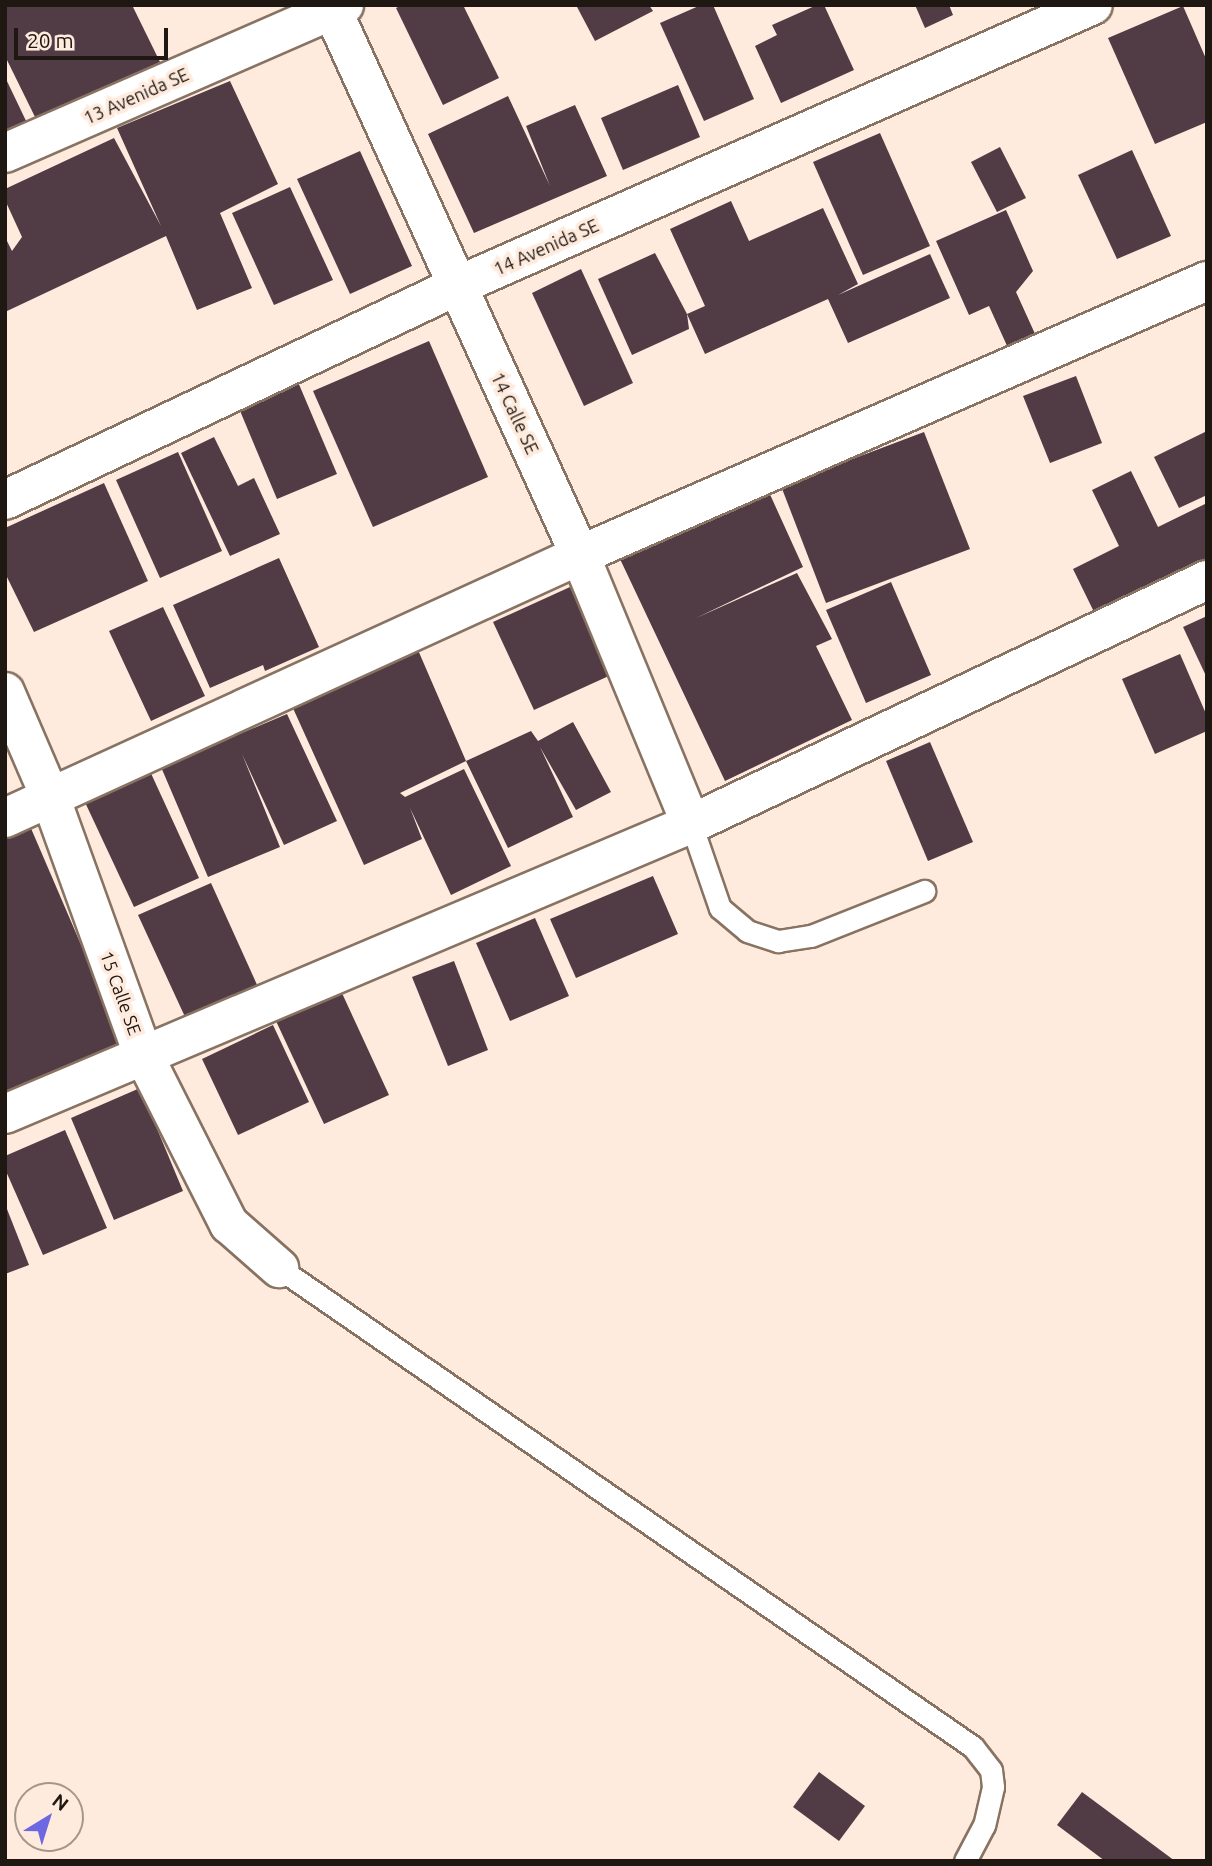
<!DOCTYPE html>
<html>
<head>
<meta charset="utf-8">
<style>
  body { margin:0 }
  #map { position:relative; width:1212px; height:1866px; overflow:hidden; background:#ffebdd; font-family:Ubuntu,sans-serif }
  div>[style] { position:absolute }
  .building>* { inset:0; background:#513b45 }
  .roads { filter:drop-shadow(2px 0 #887363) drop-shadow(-2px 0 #887363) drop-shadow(0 2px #887363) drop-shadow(0 -2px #887363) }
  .lane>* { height:21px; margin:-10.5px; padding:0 10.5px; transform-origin:10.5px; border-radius:10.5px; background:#fff }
  .street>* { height:38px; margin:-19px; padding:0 19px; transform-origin:19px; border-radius:19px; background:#fff }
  span { translate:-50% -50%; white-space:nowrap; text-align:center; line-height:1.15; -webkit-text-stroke:7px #ffebdd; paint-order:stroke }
  .street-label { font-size:18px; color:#1f1711 }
  .frame { position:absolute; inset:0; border:7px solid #1f1711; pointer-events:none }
  .north { position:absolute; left:14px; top:1782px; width:70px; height:70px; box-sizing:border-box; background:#ffebdd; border:2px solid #a5968b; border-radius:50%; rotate:38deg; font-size:19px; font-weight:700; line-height:28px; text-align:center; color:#1f1711 }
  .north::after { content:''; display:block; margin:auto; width:24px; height:32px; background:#6d67e1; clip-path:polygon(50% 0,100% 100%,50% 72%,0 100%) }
  .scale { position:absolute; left:14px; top:28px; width:154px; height:32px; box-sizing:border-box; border:4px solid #1f1711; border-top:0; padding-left:9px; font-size:21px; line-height:24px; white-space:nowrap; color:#1f1711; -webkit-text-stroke:5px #ffebdd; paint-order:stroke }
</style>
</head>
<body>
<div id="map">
  <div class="building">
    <div style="clip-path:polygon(5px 5px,132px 5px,160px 62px,38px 123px,5px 56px)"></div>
    <div style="clip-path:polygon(402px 5px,463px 5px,499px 78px,443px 105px,396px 8px)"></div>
    <div style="clip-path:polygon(576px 5px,649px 5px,653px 11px,595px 41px)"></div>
    <div style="clip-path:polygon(701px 5px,713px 5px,754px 99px,704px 121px,660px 23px)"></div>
    <div style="clip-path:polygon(817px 5px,824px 5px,854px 70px,781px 103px,755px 46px,777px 35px,772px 25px)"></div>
    <div style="clip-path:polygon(915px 5px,949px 5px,953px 15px,925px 28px)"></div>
    <div style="clip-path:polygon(1183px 6px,1207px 61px,1207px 122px,1155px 144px,1108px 38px)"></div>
    <div style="clip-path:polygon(5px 77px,28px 125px,5px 135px)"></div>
    <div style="clip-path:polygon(230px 81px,278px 184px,220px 213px,252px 288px,197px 310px,166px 236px,5px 312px,5px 237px,12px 251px,22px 237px,5px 200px,5px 189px,114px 138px,161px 226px,117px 128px)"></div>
    <div style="clip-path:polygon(678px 85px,700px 137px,623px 170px,601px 118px)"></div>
    <div style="clip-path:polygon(508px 96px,550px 186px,526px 126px,575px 105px,607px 176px,474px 233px,428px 134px)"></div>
    <div style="clip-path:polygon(880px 133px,930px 246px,863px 275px,813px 162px)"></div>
    <div style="clip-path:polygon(1000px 147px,1026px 198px,997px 212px,971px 162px)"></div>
    <div style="clip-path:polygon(1132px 150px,1171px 236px,1117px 259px,1078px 175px)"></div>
    <div style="clip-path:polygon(360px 151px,412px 266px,350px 294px,297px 179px)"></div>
    <div style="clip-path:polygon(290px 187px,333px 280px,274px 305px,232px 213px)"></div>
    <div style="clip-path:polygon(731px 201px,749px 241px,823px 208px,858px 284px,838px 295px,930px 254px,950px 298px,848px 343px,828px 299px,705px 354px,687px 314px,705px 306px,670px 229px)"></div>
    <div style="clip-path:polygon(1006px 210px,1033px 271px,1016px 292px,1041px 347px,1013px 359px,989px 306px,969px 315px,936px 241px)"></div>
    <div style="clip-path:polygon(655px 253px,687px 314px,689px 329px,632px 355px,598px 279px)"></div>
    <div style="clip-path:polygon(581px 269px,633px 383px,584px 406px,532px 293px)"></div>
    <div style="clip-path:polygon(429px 341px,488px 477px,373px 527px,313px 391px)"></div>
    <div style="clip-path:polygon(1076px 376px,1102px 443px,1050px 463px,1023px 396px)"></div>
    <div style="clip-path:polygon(298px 382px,337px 474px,277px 499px,238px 406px)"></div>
    <div style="clip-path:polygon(1207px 431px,1207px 495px,1179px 508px,1154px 457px)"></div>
    <div style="clip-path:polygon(924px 432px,970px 549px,826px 603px,781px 486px)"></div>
    <div style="clip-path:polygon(214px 437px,238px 486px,254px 478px,280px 534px,230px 556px,181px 453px)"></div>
    <div style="clip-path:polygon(178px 452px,222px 551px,160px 578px,116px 480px)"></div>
    <div style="clip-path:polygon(1131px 471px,1158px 527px,1207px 503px,1207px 559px,1095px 614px,1073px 569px,1119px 546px,1092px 490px)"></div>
    <div style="clip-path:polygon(104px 483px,148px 581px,34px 632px,5px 573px,5px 528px)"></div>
    <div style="clip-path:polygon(768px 490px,803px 567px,696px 618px,797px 573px,832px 639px,816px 646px,852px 720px,725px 781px,620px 559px)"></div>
    <div style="clip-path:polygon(279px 558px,319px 647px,265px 671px,263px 665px,210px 688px,173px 605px)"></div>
    <div style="clip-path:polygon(891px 582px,931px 675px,866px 703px,826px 610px)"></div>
    <div style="clip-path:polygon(570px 587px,611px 675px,534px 710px,493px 622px)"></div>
    <div style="clip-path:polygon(163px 607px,205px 696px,151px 721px,109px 631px)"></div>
    <div style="clip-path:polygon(1207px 616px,1207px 678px,1183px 627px)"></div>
    <div style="clip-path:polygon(418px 650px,466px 761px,531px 731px,538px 741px,573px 722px,611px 792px,576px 810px,540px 747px,573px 817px,508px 848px,466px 761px,400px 793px,405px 797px,464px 769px,511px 866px,451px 895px,410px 808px,422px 839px,364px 865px,292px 706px)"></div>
    <div style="clip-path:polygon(1180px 654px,1207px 716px,1207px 731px,1155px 754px,1122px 679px)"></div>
    <div style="clip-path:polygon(287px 714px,337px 821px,284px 845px,242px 754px,280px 847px,208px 877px,161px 767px)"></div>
    <div style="clip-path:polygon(930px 742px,973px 842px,928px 861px,886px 761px)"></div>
    <div style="clip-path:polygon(149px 769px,199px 878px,134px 907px,83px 798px)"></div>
    <div style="clip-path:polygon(30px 826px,125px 1047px,5px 1095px,5px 838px)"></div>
    <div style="clip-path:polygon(653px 876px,678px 934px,576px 978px,550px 919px)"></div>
    <div style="clip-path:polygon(211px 883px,258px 987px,186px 1019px,138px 915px)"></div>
    <div style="clip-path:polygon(535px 918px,569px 996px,510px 1021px,476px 943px)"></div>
    <div style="clip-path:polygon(454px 961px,488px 1050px,448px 1066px,412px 977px)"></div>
    <div style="clip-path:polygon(341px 991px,389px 1095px,324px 1124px,276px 1021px)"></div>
    <div style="clip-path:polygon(273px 1025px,309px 1102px,238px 1135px,202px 1059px)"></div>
    <div style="clip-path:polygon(140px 1088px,183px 1191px,114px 1220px,71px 1118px)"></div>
    <div style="clip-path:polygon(65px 1130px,107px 1228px,43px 1255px,5px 1169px,5px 1156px)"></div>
    <div style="clip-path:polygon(5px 1204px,29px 1265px,5px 1274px)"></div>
    <div style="clip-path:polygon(819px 1772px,865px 1806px,839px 1841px,793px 1807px)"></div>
    <div style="clip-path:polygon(1082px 1792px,1175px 1861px,1105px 1861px,1057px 1825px)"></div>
  </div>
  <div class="roads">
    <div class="lane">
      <div style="left:691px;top:824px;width:89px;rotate:71deg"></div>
      <div style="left:720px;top:908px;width:35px;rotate:40deg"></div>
      <div style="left:747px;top:931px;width:33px;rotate:18deg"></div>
      <div style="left:778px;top:941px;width:33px;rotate:-9deg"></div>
      <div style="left:811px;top:936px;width:122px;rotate:-21.7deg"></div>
      <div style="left:279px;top:1268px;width:843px;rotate:34.61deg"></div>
      <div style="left:973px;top:1747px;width:29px;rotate:52deg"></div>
      <div style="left:991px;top:1770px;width:17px;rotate:83deg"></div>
      <div style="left:993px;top:1787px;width:39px;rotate:103deg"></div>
      <div style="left:984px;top:1825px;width:41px;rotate:117.8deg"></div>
    </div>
    <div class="street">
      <div style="left:330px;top:5px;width:604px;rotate:65.56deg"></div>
      <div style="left:580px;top:555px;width:291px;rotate:67.6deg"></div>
      <div style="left:5px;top:153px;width:370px;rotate:-23.6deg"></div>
      <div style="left:5px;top:500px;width:500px;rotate:-25.34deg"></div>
      <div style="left:457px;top:286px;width:695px;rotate:-23.84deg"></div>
      <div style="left:5px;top:692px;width:116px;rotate:66.7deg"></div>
      <div style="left:51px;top:799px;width:271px;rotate:70.2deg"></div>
      <div style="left:143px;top:1054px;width:191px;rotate:63.2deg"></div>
      <div style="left:229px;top:1224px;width:67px;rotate:41.3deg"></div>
      <div style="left:5px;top:818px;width:632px;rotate:-24.58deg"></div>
      <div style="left:580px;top:555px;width:684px;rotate:-23.61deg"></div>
      <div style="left:5px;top:1114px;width:745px;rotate:-22.92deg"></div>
      <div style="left:691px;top:824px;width:571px;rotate:-25.31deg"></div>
    </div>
  </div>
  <div class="street-label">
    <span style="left:136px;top:96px;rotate:-24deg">13 Avenida SE</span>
    <span style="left:546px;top:247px;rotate:-24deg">14 Avenida SE</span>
    <span style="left:515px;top:413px;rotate:65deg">14 Calle SE</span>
    <span style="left:121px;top:993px;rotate:70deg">15 Calle SE</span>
  </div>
  <div class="frame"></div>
  <div class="north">N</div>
  <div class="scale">20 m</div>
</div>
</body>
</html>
